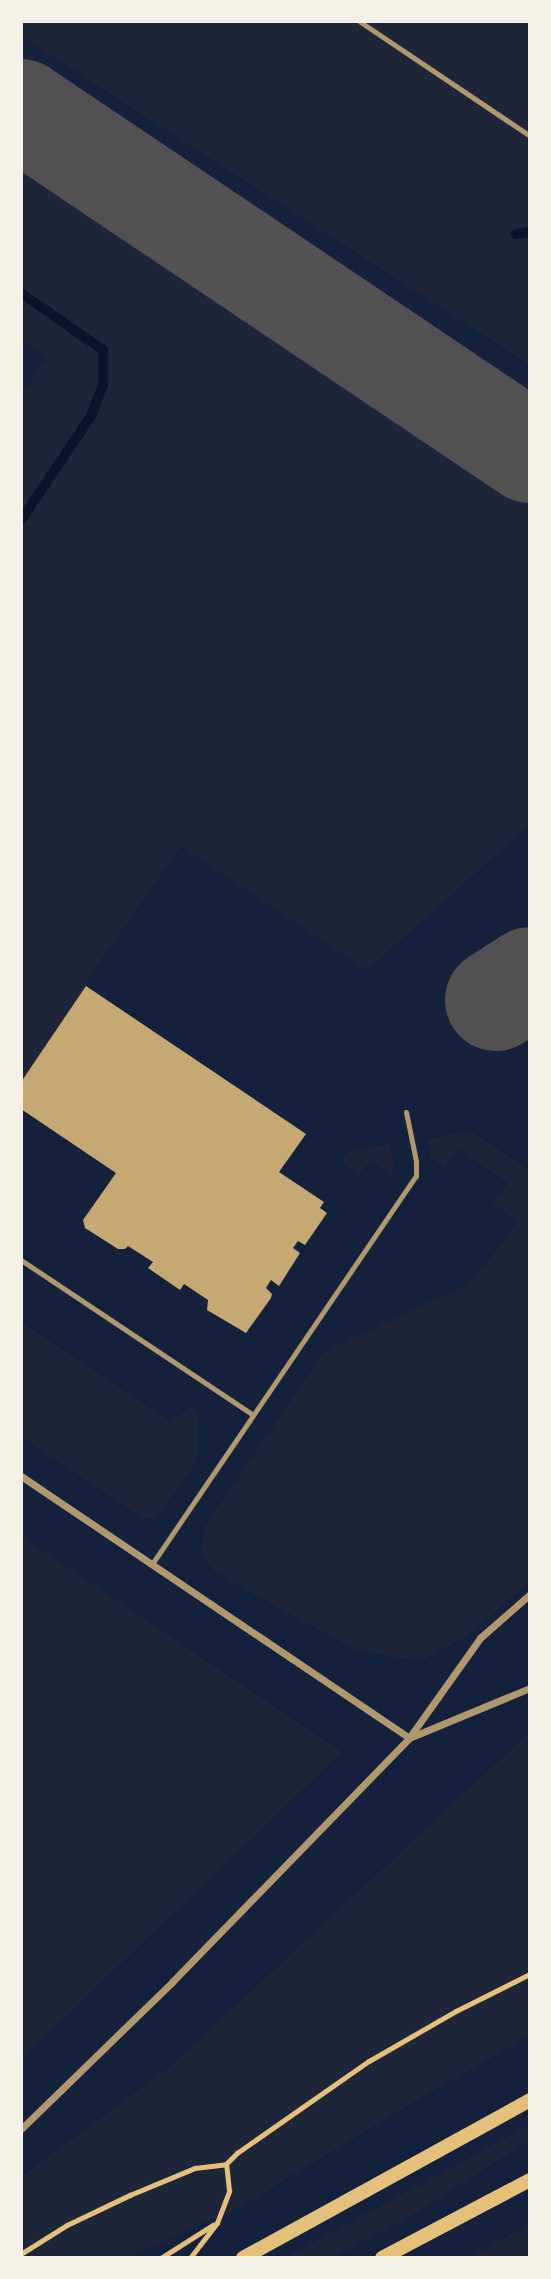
<!DOCTYPE html>
<html>
<head>
<meta charset="utf-8">
<style>
  body { margin:0 }
  #map { position:relative; width:551px; height:2279px; overflow:hidden; background:#14213d; font-family:"Open Sans",sans-serif }
  div>[style] { position:absolute }
  .green>* { inset:0; background:#1d2539 }
  .stream>* { height:10px; margin:-5px; padding:0 5px; transform-origin:5px; border-radius:5px; background:#0b132b }
  .taxiway>* { height:102px; margin:-51px; padding:0 51px; transform-origin:51px; border-radius:51px; background:#525050 }
  .building>* { inset:0; background:#c6a872 }
  .path>* { height:4.5px; margin:-2.25px; padding:0 2.25px; transform-origin:2.25px; border-radius:2.25px; background:#e5c07b }
  .service>* { height:5px; margin:-2.5px; padding:0 2.5px; transform-origin:2.5px; border-radius:2.5px; background:#b1986c }
  .minor>* { height:7px; margin:-3.5px; padding:0 3.5px; transform-origin:3.5px; border-radius:3.5px; background:#b1986c }
  .secondary>* { height:14px; margin:-7px; padding:0 7px; transform-origin:7px; border-radius:7px; background:#e5c07b }
  span { translate:-50% -50%; white-space:nowrap; text-align:center; line-height:1.15; -webkit-text-stroke:5px #f6f1e7; paint-order:stroke }
  .frame { position:absolute; inset:0; border:23px solid #f6f1e7; pointer-events:none }
</style>
</head>
<body>
<div id="map">
  <div class="green">
    <div style="clip-path:polygon(21px 21px,530px 21px,530px 365px,21px 36px)"></div>
    <div style="clip-path:polygon(21px 162px,530px 504px,530px 824px,367px 970px,181px 846px,90px 975px,86px 986px,21px 1082px,21px 397px,47px 357px,21px 339px)"></div>
    <div style="clip-path:polygon(471px 1131px,530px 1171px,530px 1581px,465px 1637px,421px 1661px,357px 1651px,216px 1573px,202px 1554px,204px 1528px,325px 1351px,472px 1282px,519px 1222px,493px 1203px,508px 1183px,459px 1149px,444px 1168px,431px 1157px,427px 1139px)"></div>
    <div style="clip-path:polygon(390px 1144px,394px 1167px,391px 1175px,376px 1164px,365px 1166px,359px 1175px,341px 1162px,350px 1150px)"></div>
    <div style="clip-path:polygon(21px 1322px,170px 1422px,192px 1407px,199px 1420px,199px 1451px,194px 1465px,156px 1518px,148px 1519px,136px 1513px,21px 1436px)"></div>
    <div style="clip-path:polygon(21px 1536px,342px 1752px,21px 2059px)"></div>
    <div style="clip-path:polygon(530px 1732px,530px 2036px,422px 2097px,240px 2207px,128px 2258px,21px 2258px,21px 2177px,170px 2067px)"></div>
    <div style="clip-path:polygon(530px 2125px,530px 2140px,411px 2216px,331px 2258px,285px 2258px)"></div>
    <div style="clip-path:polygon(530px 2224px,530px 2258px,466px 2258px)"></div>
  </div>
  <div class="stream">
    <div style="left:516px;top:234px;width:14px;rotate:-8deg"></div>
    <div style="left:21px;top:293px;width:100px;rotate:34.8deg"></div>
    <div style="left:103px;top:350px;width:35px;rotate:90deg"></div>
    <div style="left:103px;top:385px;width:33px;rotate:111deg"></div>
    <div style="left:91px;top:416px;width:125px;rotate:123.9deg"></div>
  </div>
  <div class="taxiway">
    <div style="left:21px;top:110px;width:613px;rotate:33.9deg"></div>
    <div style="left:496px;top:1000px;width:40px;rotate:-32.9deg"></div>
  </div>
  <div class="building">
    <div style="clip-path:polygon(86px 986px,306px 1134px,279px 1172px,324px 1202px,320px 1208px,327px 1213px,305px 1245px,298px 1241px,293px 1248px,300px 1253px,279px 1286px,271px 1280px,266px 1288px,272px 1294px,271px 1298px,246px 1333px,207px 1310px,208px 1300px,184px 1284px,180px 1290px,148px 1268px,153px 1262px,128px 1246px,125px 1249px,118px 1249px,85px 1228px,83px 1220px,116px 1173px,21px 1109px,21px 1082px)"></div>
  </div>
  <div class="path">
    <div style="left:21px;top:2254px;width:54px;rotate:-32.2deg"></div>
    <div style="left:67px;top:2225px;width:70px;rotate:-25.5deg"></div>
    <div style="left:130px;top:2195px;width:70px;rotate:-22.6deg"></div>
    <div style="left:195px;top:2168px;width:31px;rotate:-7deg"></div>
    <div style="left:226px;top:2164px;width:16px;rotate:-45deg"></div>
    <div style="left:237px;top:2153px;width:161px;rotate:-34.9deg"></div>
    <div style="left:369px;top:2061px;width:100px;rotate:-29.9deg"></div>
    <div style="left:456px;top:2011px;width:83px;rotate:-26.6deg"></div>
    <div style="left:161px;top:2258px;width:62px;rotate:-32.4deg"></div>
    <div style="left:190px;top:2258px;width:44px;rotate:-52.4deg"></div>
    <div style="left:217px;top:2223px;width:34px;rotate:-69deg"></div>
    <div style="left:229px;top:2191px;width:27px;rotate:-96deg"></div>
  </div>
  <div class="service">
    <div style="left:359px;top:21px;width:206px;rotate:33.9deg"></div>
    <div style="left:21px;top:1260px;width:279px;rotate:33.7deg"></div>
    <div style="left:152px;top:1564px;width:469px;rotate:-55.8deg"></div>
    <div style="left:416px;top:1176px;width:15px;rotate:-90deg"></div>
    <div style="left:416px;top:1161px;width:50px;rotate:-101.5deg"></div>
  </div>
  <div class="minor">
    <div style="left:21px;top:1476px;width:468px;rotate:34deg"></div>
    <div style="left:409px;top:1738px;width:131px;rotate:-22.5deg"></div>
    <div style="left:21px;top:2129px;width:211px;rotate:-44.2deg"></div>
    <div style="left:172px;top:1982px;width:340px;rotate:-45.8deg"></div>
    <div style="left:409px;top:1738px;width:123px;rotate:-54.6deg"></div>
    <div style="left:480px;top:1638px;width:67px;rotate:-41.3deg"></div>
  </div>
  <div class="secondary">
    <div style="left:243px;top:2258px;width:328px;rotate:-28.8deg"></div>
    <div style="left:382px;top:2258px;width:167px;rotate:-27.8deg"></div>
  </div>
  <div class="frame"></div>
</div>
</body>
</html>
